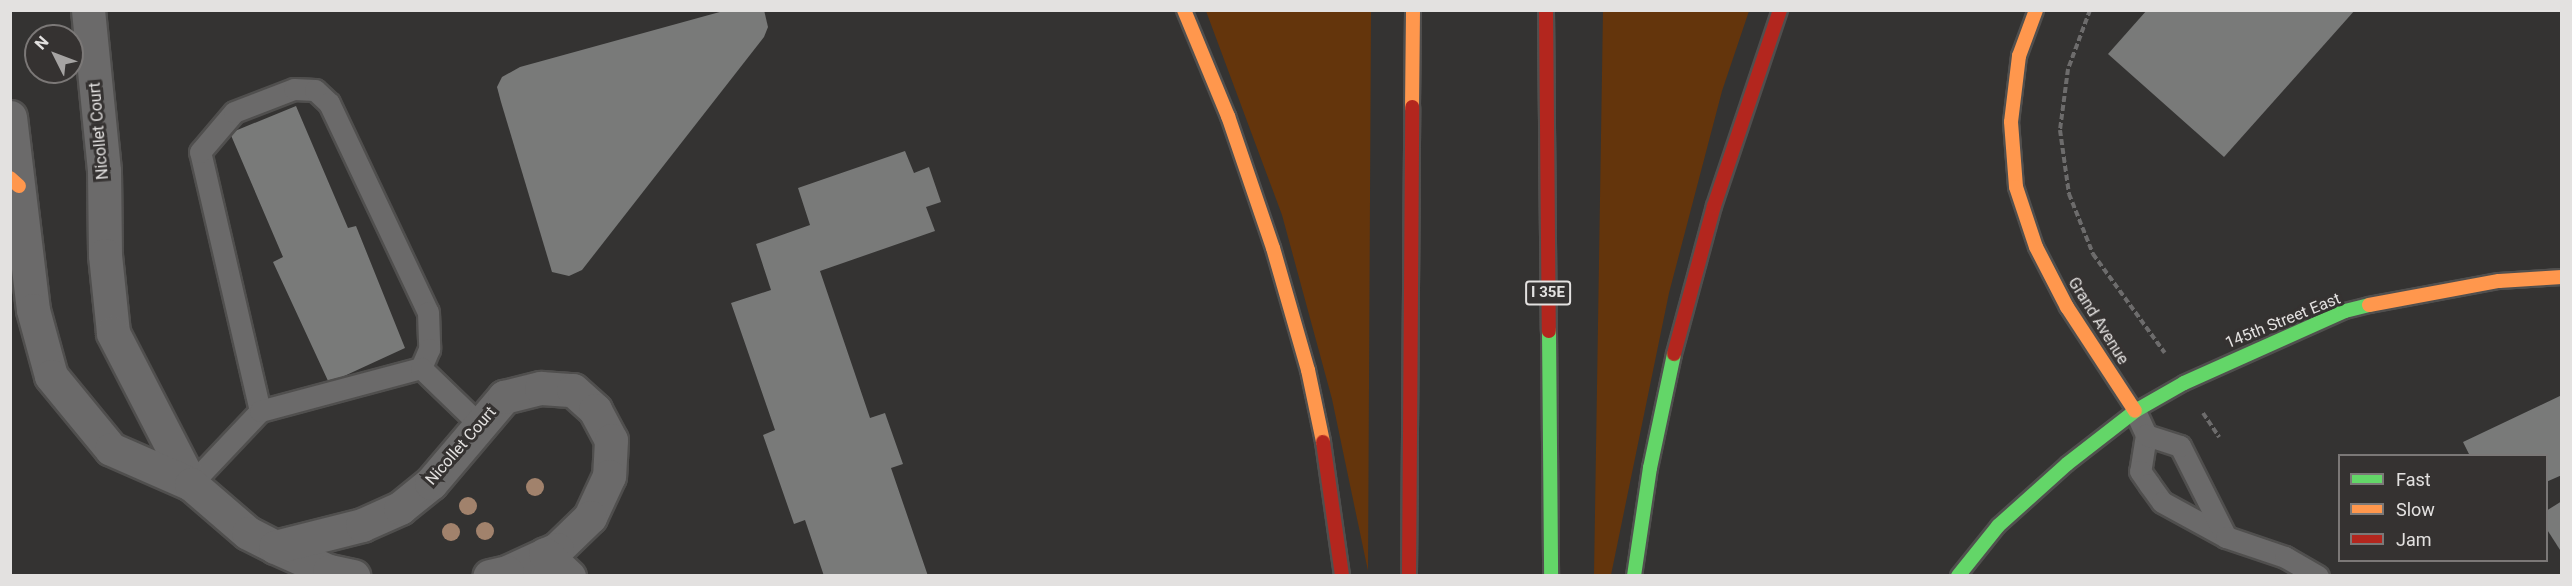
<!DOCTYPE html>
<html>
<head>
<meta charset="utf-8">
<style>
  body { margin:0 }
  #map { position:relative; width:2572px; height:586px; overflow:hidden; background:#343332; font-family:Roboto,sans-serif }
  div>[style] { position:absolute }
  .green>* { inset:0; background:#64350c }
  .building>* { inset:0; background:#797a79 }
  .path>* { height:4px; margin-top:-2px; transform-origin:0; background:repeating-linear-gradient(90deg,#6d6c6c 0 6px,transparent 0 9px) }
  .roads { filter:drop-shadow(2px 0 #504f4e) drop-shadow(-2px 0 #504f4e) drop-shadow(0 2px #504f4e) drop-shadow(0 -2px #504f4e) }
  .lane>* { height:21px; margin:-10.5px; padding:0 10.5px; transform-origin:10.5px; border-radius:10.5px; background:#6b6a6a }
  .street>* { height:33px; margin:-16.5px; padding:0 16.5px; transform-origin:16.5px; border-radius:16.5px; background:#6b6a6a }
  .fast>* { height:14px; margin:-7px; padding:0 7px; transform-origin:7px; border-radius:7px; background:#63d668 }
  .slow>* { height:14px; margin:-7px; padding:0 7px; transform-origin:7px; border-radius:7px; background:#ff974d }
  .jam>* { height:14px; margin:-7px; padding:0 7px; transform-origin:7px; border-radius:7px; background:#b3261e }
  .trees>* { width:18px; height:18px; margin:-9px; border-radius:50%; background:#a1826c }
  span { translate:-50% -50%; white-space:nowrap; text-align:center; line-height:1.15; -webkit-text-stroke:6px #353231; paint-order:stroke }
  .shield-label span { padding:2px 4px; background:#353231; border:2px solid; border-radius:4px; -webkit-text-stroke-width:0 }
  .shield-label { font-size:15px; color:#e3e1e0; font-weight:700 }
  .street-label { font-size:16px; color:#e3e1e0 }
  .frame { position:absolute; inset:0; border:12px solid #e3e1e0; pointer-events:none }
  .legend { position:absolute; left:2338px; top:454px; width:210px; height:108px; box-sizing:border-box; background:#353231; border:2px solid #7b7877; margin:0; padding:8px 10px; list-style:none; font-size:18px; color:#e3e1e0 }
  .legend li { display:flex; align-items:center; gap:12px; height:30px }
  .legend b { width:30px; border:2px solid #7b7877 }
  .north { position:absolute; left:24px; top:24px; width:60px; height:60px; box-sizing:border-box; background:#353231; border:2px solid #7b7877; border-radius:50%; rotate:312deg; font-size:16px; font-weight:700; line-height:24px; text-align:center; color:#e3e1e0 }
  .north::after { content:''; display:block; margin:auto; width:21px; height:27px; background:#a6a4a3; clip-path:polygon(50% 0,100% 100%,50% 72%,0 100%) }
</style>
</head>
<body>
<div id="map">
  <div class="green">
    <div style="clip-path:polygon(1206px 11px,1371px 11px,1368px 571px,1332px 399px,1282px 215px)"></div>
    <div style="clip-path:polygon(1603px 11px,1749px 11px,1722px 91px,1669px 293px,1611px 575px,1594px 575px)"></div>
  </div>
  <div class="building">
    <div style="clip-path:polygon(727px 10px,764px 10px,768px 27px,764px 37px,582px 270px,569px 276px,552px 272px,501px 102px,497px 87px,502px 77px,520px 67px)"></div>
    <div style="clip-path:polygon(2147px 10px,2355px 10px,2224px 157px,2108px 54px)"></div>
    <div style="clip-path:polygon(296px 106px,348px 228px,356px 226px,405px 348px,329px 383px,273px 262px,283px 257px,230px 133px)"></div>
    <div style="clip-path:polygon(905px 151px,914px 173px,929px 167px,941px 202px,926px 207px,935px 231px,820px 271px,870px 418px,885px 413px,903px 464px,891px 468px,928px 576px,824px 576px,805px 520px,794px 524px,763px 435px,775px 430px,731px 303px,771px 290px,756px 244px,810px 225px,798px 188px)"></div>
    <div style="clip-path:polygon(2562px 395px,2562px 475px,2546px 482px,2546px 456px,2470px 456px,2463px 442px)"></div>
    <div style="clip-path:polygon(2562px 501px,2562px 553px,2546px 528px,2546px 511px)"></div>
  </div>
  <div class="path">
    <div style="left:2090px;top:10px;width:63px;rotate:110.4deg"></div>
    <div style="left:2068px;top:69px;width:62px;rotate:97.5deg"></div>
    <div style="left:2060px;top:130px;width:65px;rotate:82deg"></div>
    <div style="left:2069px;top:194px;width:65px;rotate:68.2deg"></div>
    <div style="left:2093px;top:254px;width:122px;rotate:54deg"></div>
    <div style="left:2203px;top:413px;width:29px;rotate:56deg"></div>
  </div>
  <div class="roads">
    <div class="lane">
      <div style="left:260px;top:411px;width:266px;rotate:-103deg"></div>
      <div style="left:200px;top:152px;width:52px;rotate:-49.6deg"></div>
      <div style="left:234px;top:112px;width:64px;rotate:-21deg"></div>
      <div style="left:294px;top:89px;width:21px;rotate:3deg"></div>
      <div style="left:315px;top:90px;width:19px;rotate:43deg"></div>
      <div style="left:329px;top:103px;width:231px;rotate:64.7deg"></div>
      <div style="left:428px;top:312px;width:37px;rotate:88deg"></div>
      <div style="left:429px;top:349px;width:21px;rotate:113deg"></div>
      <div style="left:2135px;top:411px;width:26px;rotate:65deg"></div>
      <div style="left:2146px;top:435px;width:36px;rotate:99deg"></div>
      <div style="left:2140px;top:471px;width:16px;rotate:55deg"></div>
      <div style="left:2149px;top:484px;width:22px;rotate:54deg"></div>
      <div style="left:2162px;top:502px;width:73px;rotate:28.7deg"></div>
      <div style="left:2226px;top:537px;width:102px;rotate:-116.8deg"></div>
      <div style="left:2180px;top:446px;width:36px;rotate:-162deg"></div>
      <div style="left:191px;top:484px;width:100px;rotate:-46.6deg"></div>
      <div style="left:260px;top:411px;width:167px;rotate:-15deg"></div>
      <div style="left:421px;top:368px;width:82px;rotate:44deg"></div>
      <div style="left:2226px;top:537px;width:62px;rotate:18.7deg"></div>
      <div style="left:2285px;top:557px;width:38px;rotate:30deg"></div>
    </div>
    <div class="street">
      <div style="left:88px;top:10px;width:162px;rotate:84.3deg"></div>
      <div style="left:104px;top:171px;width:84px;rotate:89.3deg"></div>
      <div style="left:105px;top:255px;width:78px;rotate:84.1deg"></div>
      <div style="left:113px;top:333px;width:170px;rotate:62.7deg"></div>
      <div style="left:10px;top:117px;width:194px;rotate:83.2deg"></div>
      <div style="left:33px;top:310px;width:68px;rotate:74.7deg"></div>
      <div style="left:51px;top:376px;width:94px;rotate:50.6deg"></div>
      <div style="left:111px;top:449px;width:87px;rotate:23.6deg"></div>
      <div style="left:191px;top:484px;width:75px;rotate:40.7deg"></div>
      <div style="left:248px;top:533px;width:30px;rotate:27deg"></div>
      <div style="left:275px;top:547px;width:59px;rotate:24deg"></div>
      <div style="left:329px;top:571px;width:25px;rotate:12deg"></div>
      <div style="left:275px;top:547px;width:90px;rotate:-14.2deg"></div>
      <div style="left:362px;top:525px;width:42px;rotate:-24.1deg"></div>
      <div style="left:400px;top:508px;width:40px;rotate:-39deg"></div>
      <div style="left:431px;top:483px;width:113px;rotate:-49.7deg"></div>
      <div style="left:504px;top:397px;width:38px;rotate:-14deg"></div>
      <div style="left:541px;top:388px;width:32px;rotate:4deg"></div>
      <div style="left:573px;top:390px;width:30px;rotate:42deg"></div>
      <div style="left:595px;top:410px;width:34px;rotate:62deg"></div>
      <div style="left:611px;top:440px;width:36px;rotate:93deg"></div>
      <div style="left:609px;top:476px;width:45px;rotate:114.9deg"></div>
      <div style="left:590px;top:517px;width:46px;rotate:135.9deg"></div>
      <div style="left:557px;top:549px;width:55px;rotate:155.3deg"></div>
      <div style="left:507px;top:572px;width:18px;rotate:167deg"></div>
      <div style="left:545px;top:554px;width:33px;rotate:43deg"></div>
    </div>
    <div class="fast">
      <div style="left:1549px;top:331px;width:245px;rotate:89.5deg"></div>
      <div style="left:1634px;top:576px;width:109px;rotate:-81.6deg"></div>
      <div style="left:1650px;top:468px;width:116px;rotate:-78.1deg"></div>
      <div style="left:1958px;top:576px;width:64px;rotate:-51.3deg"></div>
      <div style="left:1998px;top:526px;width:93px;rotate:-41.9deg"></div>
      <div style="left:2067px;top:464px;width:86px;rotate:-37.9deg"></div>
      <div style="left:2135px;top:411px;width:56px;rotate:-29.7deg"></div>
      <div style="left:2184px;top:383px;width:176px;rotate:-24.1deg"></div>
      <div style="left:2345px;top:311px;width:25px;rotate:-14deg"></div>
    </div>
    <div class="slow">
      <div style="left:1184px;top:10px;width:115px;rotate:67.5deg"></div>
      <div style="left:1228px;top:116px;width:139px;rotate:71.2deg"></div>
      <div style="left:1273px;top:248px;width:127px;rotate:74deg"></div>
      <div style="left:1308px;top:370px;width:74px;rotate:78.2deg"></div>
      <div style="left:2036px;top:10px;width:49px;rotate:110.3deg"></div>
      <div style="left:2019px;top:56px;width:66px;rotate:96.9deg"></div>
      <div style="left:2011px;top:122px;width:65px;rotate:85.6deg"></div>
      <div style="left:2016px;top:187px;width:63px;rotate:71.6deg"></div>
      <div style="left:2036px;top:247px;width:68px;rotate:62.7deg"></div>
      <div style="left:2067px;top:307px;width:124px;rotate:56.8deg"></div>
      <div style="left:1412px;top:107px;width:97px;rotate:-89.4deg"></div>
      <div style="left:10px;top:178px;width:12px;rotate:42deg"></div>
      <div style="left:2369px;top:305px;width:132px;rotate:-10.5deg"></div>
      <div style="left:2499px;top:281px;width:63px;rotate:-3.6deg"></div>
    </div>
    <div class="jam">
      <div style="left:1546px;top:10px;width:321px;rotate:89.5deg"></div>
      <div style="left:1674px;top:354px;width:153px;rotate:-74.9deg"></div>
      <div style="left:1714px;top:206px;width:207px;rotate:-71.4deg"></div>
      <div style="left:1323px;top:442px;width:135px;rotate:81.9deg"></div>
      <div style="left:1409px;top:576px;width:469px;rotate:-89.6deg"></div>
    </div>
  </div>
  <div class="trees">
    <div style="left:535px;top:487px"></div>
    <div style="left:468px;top:506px"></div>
    <div style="left:485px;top:531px"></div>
    <div style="left:451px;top:532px"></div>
  </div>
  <div class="shield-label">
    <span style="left:1548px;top:293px">I 35E</span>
  </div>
  <div class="street-label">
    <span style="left:99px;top:131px;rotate:-95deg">Nicollet Court</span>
    <span style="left:2098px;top:321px;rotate:58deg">Grand Avenue</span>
    <span style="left:2283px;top:321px;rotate:-22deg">145th Street East</span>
    <span style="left:461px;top:446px;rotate:-49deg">Nicollet Court</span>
  </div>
  <div class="frame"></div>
  <ul class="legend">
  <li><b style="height:8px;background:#63d668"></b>Fast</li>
  <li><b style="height:8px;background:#ff974d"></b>Slow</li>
  <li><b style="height:8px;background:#b3261e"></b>Jam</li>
  </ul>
  <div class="north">N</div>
</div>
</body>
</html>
